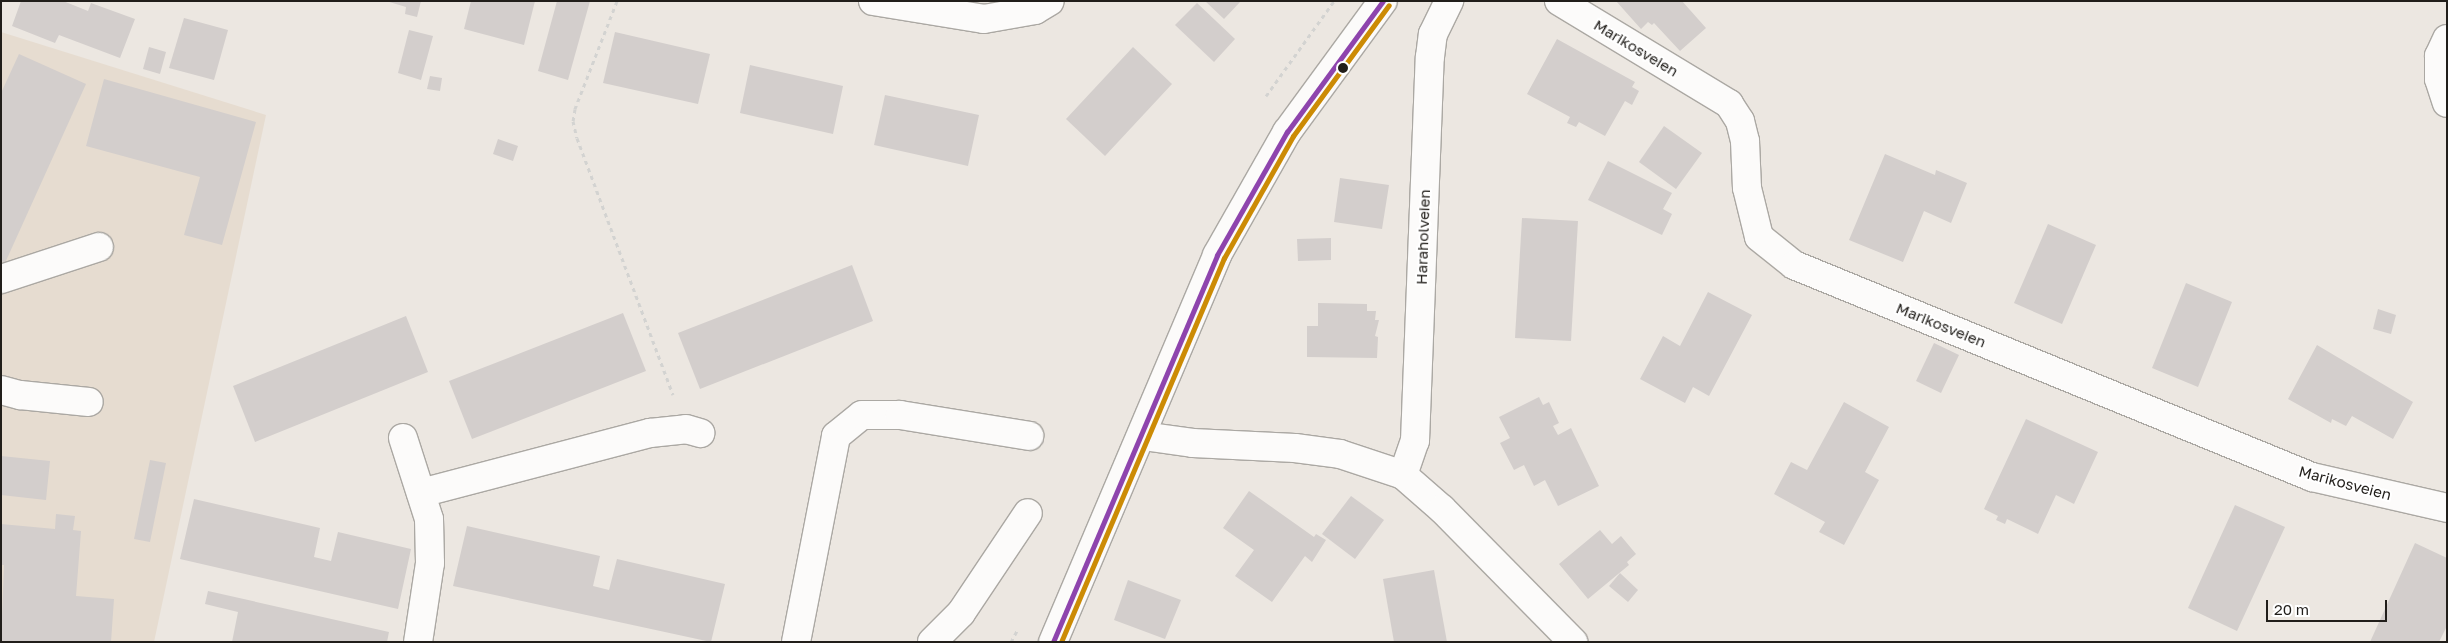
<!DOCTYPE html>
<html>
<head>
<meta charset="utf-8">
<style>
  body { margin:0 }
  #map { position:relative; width:2448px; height:643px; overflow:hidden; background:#ece7e1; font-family:"Golos Text",sans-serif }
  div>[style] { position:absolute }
  .built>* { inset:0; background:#e6dcd0 }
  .building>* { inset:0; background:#d3cecc }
  .path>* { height:3px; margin-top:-1.5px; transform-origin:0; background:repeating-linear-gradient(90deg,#d3d3d1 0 4px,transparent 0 8px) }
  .roads { filter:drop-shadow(1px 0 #aba8a3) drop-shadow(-1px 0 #aba8a3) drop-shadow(0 1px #aba8a3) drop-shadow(0 -1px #aba8a3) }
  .minor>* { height:28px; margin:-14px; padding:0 14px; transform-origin:14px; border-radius:14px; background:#fcfbfa }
  .bus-1>* { height:5px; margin:-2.5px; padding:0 2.5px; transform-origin:2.5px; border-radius:2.5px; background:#8e44ad }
  .bus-2>* { height:5px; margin:-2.5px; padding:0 2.5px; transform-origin:2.5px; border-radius:2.5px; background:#cc8b05 }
  .dots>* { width:14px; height:14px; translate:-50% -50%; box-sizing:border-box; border:2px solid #fff; border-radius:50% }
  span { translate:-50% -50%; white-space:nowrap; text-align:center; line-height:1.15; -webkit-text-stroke:4px #fff; paint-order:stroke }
  .street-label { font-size:15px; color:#211e1a }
  .frame { position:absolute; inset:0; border:2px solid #211e1a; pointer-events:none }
  .scale { position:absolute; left:2266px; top:600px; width:121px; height:22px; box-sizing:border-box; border:2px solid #211e1a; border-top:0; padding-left:6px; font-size:15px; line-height:18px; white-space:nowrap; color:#211e1a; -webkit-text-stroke:4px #fff; paint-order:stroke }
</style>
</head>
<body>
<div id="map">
  <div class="built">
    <div style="clip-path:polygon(1px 32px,266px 115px,154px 642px,1px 642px)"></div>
  </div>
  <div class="building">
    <div style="clip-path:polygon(21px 1px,63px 1px,88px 11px,91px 3px,135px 19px,120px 58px,59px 35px,55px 43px,12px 26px)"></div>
    <div style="clip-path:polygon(386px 1px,421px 1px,417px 17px,405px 14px,406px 7px)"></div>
    <div style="clip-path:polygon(471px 1px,535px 1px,524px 45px,464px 29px)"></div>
    <div style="clip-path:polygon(557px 1px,590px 1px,568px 80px,538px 71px)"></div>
    <div style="clip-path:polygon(1205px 1px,1241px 1px,1224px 19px)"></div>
    <div style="clip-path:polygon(1616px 1px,1682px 1px,1706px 28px,1680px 51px,1654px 23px,1652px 25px,1648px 22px,1641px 29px)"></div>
    <div style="clip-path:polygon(1197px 3px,1235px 39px,1214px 62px,1175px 25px)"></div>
    <div style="clip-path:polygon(184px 18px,228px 30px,214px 80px,169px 68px)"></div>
    <div style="clip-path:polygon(409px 30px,433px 36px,421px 80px,398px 73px)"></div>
    <div style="clip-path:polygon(615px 32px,710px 54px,698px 104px,603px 83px)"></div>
    <div style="clip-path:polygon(1557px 39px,1635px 82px,1632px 87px,1639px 91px,1632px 105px,1625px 101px,1605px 136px,1579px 122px,1576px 127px,1567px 123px,1570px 117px,1527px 94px)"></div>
    <div style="clip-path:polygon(149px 47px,166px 52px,160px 74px,143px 69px)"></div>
    <div style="clip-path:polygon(1133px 47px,1172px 84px,1105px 156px,1066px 119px)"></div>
    <div style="clip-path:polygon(19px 54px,86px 84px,5px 263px,1px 261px,1px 93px)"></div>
    <div style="clip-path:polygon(750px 65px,843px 86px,833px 134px,740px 113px)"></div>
    <div style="clip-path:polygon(430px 76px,442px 78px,440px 91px,427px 89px)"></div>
    <div style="clip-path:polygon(104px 79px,256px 122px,222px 245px,184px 235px,200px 177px,86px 146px)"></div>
    <div style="clip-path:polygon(885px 95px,979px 115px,968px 166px,874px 145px)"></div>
    <div style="clip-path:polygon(1664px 126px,1702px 153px,1676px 189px,1639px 162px)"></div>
    <div style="clip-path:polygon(498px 139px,518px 146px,513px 161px,493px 154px)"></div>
    <div style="clip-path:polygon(1885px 154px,1935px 175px,1936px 170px,1967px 183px,1951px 223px,1924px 211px,1903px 262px,1849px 240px)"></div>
    <div style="clip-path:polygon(1608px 161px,1672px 193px,1663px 209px,1672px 214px,1662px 235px,1588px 200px)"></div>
    <div style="clip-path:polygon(1340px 178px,1389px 185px,1382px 229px,1334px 222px)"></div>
    <div style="clip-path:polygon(1522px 218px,1578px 221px,1571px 341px,1515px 338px)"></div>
    <div style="clip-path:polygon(2048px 224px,2096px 245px,2062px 324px,2014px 303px)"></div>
    <div style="clip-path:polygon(1331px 238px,1331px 260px,1298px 261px,1297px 239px)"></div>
    <div style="clip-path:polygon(852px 265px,873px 321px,700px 389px,678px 333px)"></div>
    <div style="clip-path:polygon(2186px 283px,2232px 302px,2198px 387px,2152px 368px)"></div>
    <div style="clip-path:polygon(1708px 292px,1752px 315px,1709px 396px,1693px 387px,1685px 403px,1640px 379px,1663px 336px,1680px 346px)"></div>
    <div style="clip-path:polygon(1318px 303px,1367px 304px,1367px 311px,1376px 311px,1375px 320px,1379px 320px,1375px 336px,1378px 337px,1377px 358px,1307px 357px,1307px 326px,1318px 326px)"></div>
    <div style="clip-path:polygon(2378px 309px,2396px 315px,2391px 334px,2373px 329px)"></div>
    <div style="clip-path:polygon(623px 313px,646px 371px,472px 439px,449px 381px)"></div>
    <div style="clip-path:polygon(406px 316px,428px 372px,255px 442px,233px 386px)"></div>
    <div style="clip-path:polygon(1934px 343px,1959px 355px,1941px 393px,1916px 381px)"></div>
    <div style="clip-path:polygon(2317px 345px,2413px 402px,2393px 439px,2352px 416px,2346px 426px,2332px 419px,2331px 423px,2288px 399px)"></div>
    <div style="clip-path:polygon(1539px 397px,1543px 405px,1549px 402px,1559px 423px,1553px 426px,1558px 435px,1571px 428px,1599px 486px,1558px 506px,1545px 480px,1534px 486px,1524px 465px,1514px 470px,1500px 443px,1510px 438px,1499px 417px)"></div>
    <div style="clip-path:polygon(1844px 402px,1889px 427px,1865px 472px,1879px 480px,1844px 545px,1819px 532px,1825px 522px,1774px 494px,1791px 462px,1807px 470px)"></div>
    <div style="clip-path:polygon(2026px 419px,2098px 452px,2074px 504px,2056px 495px,2038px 534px,2007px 519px,2005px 524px,1996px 520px,1998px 516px,1984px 509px)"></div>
    <div style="clip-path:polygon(1px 456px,50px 461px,46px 500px,1px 495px)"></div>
    <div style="clip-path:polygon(150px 460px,166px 463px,150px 542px,134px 539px)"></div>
    <div style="clip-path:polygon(1249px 491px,1314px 537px,1316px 534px,1326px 540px,1312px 562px,1305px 556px,1272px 602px,1235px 576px,1254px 550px,1223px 528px)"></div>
    <div style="clip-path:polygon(1351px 496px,1384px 520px,1355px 559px,1322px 534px)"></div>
    <div style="clip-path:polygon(194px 499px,320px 528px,314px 557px,331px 561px,338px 532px,411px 549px,398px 609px,180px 559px)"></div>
    <div style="clip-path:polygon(2235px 505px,2285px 527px,2237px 631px,2188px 608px)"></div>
    <div style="clip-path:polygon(56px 514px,75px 516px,73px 530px,81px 531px,76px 596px,114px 599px,111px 642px,1px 642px,4px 565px,1px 565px,1px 524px,55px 529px)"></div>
    <div style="clip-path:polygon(467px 526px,600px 556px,593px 586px,609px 590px,617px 559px,725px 584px,711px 642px,453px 586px)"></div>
    <div style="clip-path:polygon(1600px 530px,1612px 544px,1621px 536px,1636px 554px,1627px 562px,1629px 565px,1588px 599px,1559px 564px)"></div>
    <div style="clip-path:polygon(2415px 543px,2447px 558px,2447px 626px,2439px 642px,2370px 642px)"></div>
    <div style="clip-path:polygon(1434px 570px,1447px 642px,1394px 642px,1383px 579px)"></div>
    <div style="clip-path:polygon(1620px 573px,1638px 590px,1628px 602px,1609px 586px)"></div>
    <div style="clip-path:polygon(1128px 580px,1181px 600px,1165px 639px,1114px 620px)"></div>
    <div style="clip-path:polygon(208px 591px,389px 632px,387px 642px,232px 642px,238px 612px,205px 604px)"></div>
  </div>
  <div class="path">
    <div style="left:617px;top:1px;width:116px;rotate:111.3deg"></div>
    <div style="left:575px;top:109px;width:12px;rotate:99deg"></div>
    <div style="left:573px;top:121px;width:17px;rotate:77deg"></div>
    <div style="left:577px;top:138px;width:274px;rotate:69.5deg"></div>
    <div style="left:1266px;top:96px;width:117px;rotate:-54.4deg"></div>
    <div style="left:1011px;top:642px;width:15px;rotate:-62deg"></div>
  </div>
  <div class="roads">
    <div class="minor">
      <div style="left:873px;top:1px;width:112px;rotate:9.2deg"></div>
      <div style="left:984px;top:19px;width:52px;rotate:-10deg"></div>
      <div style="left:1035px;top:10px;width:17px;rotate:-31deg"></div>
      <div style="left:1559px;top:1px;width:199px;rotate:31.2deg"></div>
      <div style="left:1729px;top:104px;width:20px;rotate:57deg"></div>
      <div style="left:1740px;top:121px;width:21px;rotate:76deg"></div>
      <div style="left:1745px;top:141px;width:47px;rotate:87.6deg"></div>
      <div style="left:1747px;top:188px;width:50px;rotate:76.2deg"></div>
      <div style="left:1759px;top:237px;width:45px;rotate:38.7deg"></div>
      <div style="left:1794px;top:265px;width:560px;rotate:22.26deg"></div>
      <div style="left:2312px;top:477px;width:139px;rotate:12.9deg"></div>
      <div style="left:2447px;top:39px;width:19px;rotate:115deg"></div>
      <div style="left:2439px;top:56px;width:23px;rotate:90deg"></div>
      <div style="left:2439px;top:79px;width:25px;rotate:72deg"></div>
      <div style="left:1px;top:279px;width:103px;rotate:-18.1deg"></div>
      <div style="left:1px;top:390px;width:20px;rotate:15deg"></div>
      <div style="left:20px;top:395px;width:69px;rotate:5.8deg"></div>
      <div style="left:1143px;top:436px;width:50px;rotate:8deg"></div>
      <div style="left:1193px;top:443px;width:102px;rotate:2.8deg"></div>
      <div style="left:1295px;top:448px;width:45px;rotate:7.6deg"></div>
      <div style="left:1340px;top:454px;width:66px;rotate:18.4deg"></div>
      <div style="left:1403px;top:475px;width:52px;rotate:41.1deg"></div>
      <div style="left:1442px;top:509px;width:187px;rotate:45.4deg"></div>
      <div style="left:403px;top:438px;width:85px;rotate:72.2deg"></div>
      <div style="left:429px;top:519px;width:44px;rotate:88.7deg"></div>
      <div style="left:430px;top:563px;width:80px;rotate:98.6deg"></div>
      <div style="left:1403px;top:475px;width:36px;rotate:-71deg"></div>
      <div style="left:1415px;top:441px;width:384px;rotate:-87.8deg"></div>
      <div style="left:1430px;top:57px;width:23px;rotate:-83deg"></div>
      <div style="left:1433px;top:34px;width:37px;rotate:-64deg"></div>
      <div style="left:421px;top:493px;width:237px;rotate:-14.7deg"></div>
      <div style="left:650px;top:433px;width:36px;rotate:-6deg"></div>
      <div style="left:686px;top:429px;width:15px;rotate:16deg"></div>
      <div style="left:796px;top:642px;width:210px;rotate:-79deg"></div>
      <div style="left:836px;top:436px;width:33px;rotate:-39deg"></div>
      <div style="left:862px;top:415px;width:38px"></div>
      <div style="left:900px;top:415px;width:131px;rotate:9.2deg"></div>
      <div style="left:932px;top:642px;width:41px;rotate:-45deg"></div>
      <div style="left:961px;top:613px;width:120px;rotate:-56.2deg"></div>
      <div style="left:1053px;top:642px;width:420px;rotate:-67deg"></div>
      <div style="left:1217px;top:255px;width:142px;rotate:-60.4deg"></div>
      <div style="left:1287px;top:132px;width:162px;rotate:-53.8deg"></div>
    </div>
  </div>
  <div class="bus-1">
    <div style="left:1053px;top:642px;width:420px;rotate:-67deg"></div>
    <div style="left:1217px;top:255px;width:142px;rotate:-60.4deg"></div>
    <div style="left:1287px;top:132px;width:162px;rotate:-53.8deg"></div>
  </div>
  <div class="bus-2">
    <div style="left:1061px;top:642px;width:417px;rotate:-67deg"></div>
    <div style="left:1224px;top:258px;width:140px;rotate:-60.5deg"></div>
    <div style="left:1293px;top:136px;width:162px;rotate:-53.8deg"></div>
  </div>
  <div class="dots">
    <div style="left:1343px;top:68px;background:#211e1a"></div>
  </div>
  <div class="street-label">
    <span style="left:1636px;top:48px;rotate:31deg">Marikosveien</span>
    <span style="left:1423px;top:237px;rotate:-88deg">Haraholveien</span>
    <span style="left:1941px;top:325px;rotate:22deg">Marikosveien</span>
    <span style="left:2345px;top:483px;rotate:15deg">Marikosveien</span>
  </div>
  <div class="frame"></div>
  <div class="scale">20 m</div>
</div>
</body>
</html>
